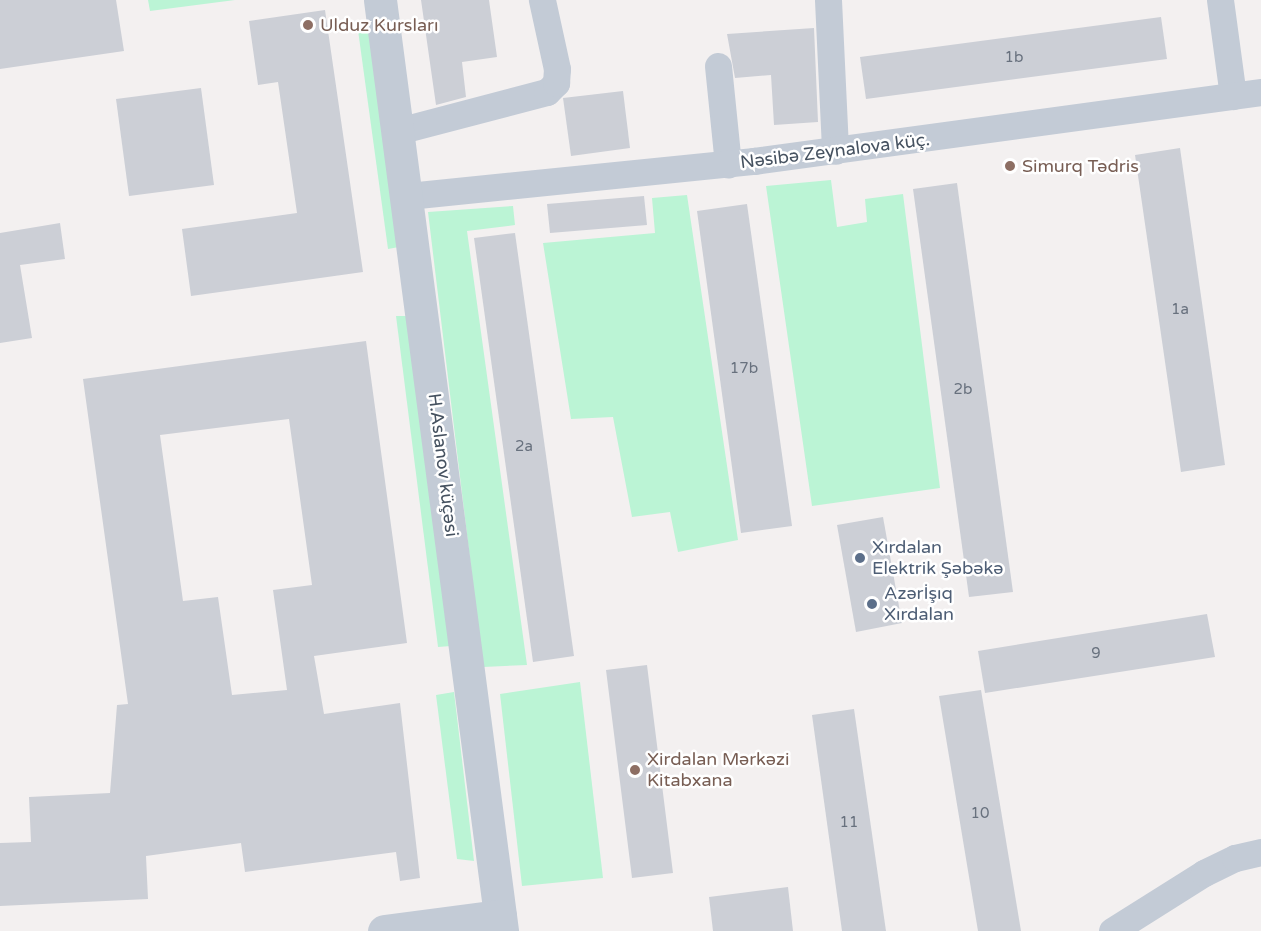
<!DOCTYPE html>
<html>
<head>
<meta charset="utf-8">
<style>
  body { margin:0 }
  #map { position:relative; width:1261px; height:931px; overflow:hidden; background:#f3f0f0; font-family:"Varela Round",sans-serif }
  div>[style] { position:absolute }
  .green>* { inset:0; background:#bbf4d5 }
  .building>* { inset:0; background:#cccfd6 }
  .minor>* { height:27px; margin:-13.5px; padding:0 13.5px; transform-origin:13.5px; border-radius:13.5px; background:#c3cbd6 }
  .tertiary>* { height:33px; margin:-16.5px; padding:0 16.5px; transform-origin:16.5px; border-radius:16.5px; background:#c3cbd6 }
  .dots>* { width:16px; height:16px; translate:-50% -50%; box-sizing:border-box; border:3px solid #fff; border-radius:50% }
  span { translate:-50% -50%; white-space:nowrap; text-align:center; line-height:1.15; -webkit-text-stroke:5px #fff; paint-order:stroke }
  .number-label { font-size:15px; color:#68717e }
  .number-label span { -webkit-text-stroke-width:0 }
  .education-label { font-size:18px; color:#785e54 }
  .left { translate:0 -50%; text-align:left }
  .street-label { font-size:18px; color:#465260 }
  .service-label { font-size:18px; color:#4e5e75 }
</style>
</head>
<body>
<div id="map">
  <div class="green">
    <div style="clip-path:polygon(148px 0,235px 0,150px 11px)"></div>
    <div style="clip-path:polygon(368px 22px,399px 247px,388px 249px,357px 23px)"></div>
    <div style="clip-path:polygon(831px 180px,837px 227px,867px 222px,865px 199px,903px 194px,940px 488px,812px 506px,766px 186px)"></div>
    <div style="clip-path:polygon(687px 195px,738px 540px,678px 552px,670px 512px,632px 517px,613px 417px,571px 419px,543px 243px,655px 233px,652px 198px)"></div>
    <div style="clip-path:polygon(513px 206px,515px 225px,467px 231px,527px 665px,483px 667px,428px 212px)"></div>
    <div style="clip-path:polygon(396px 316px,409px 316px,451px 646px,438px 647px)"></div>
    <div style="clip-path:polygon(580px 682px,603px 878px,522px 886px,500px 694px)"></div>
    <div style="clip-path:polygon(454px 692px,474px 861px,457px 859px,436px 695px)"></div>
  </div>
  <div class="building">
    <div style="clip-path:polygon(0 0,116px 0,124px 51px,0 69px)"></div>
    <div style="clip-path:polygon(421px 0,489px 0,497px 57px,462px 62px,466px 97px,436px 105px)"></div>
    <div style="clip-path:polygon(325px 10px,363px 272px,191px 296px,182px 229px,297px 213px,278px 82px,258px 85px,249px 21px)"></div>
    <div style="clip-path:polygon(1161px 17px,1167px 59px,866px 99px,860px 57px)"></div>
    <div style="clip-path:polygon(814px 28px,818px 122px,774px 125px,771px 75px,735px 78px,727px 34px)"></div>
    <div style="clip-path:polygon(201px 88px,214px 185px,129px 196px,116px 99px)"></div>
    <div style="clip-path:polygon(623px 91px,630px 148px,571px 156px,563px 98px)"></div>
    <div style="clip-path:polygon(1180px 148px,1225px 465px,1181px 472px,1135px 155px)"></div>
    <div style="clip-path:polygon(957px 183px,1013px 592px,969px 597px,913px 189px)"></div>
    <div style="clip-path:polygon(644px 196px,647px 225px,550px 233px,547px 204px)"></div>
    <div style="clip-path:polygon(747px 204px,792px 526px,741px 533px,697px 211px)"></div>
    <div style="clip-path:polygon(60px 223px,65px 259px,20px 265px,32px 338px,0 343px,0 233px)"></div>
    <div style="clip-path:polygon(515px 233px,574px 656px,533px 662px,474px 238px)"></div>
    <div style="clip-path:polygon(evenodd,366px 341px,407px 643px,314px 656px,324px 714px,400px 703px,420px 878px,400px 881px,396px 852px,245px 872px,241px 843px,146px 856px,148px 899px,0 906px,0 843px,31px 842px,29px 797px,110px 793px,117px 705px,128px 704px,83px 379px,366px 341px,289px 419px,312px 585px,273px 590px,287px 690px,232px 695px,218px 597px,183px 601px,160px 435px,289px 419px)"></div>
    <div style="clip-path:polygon(883px 517px,902px 623px,856px 632px,837px 525px)"></div>
    <div style="clip-path:polygon(1207px 614px,1215px 657px,985px 693px,978px 651px)"></div>
    <div style="clip-path:polygon(647px 665px,673px 873px,632px 878px,606px 670px)"></div>
    <div style="clip-path:polygon(981px 690px,1021px 931px,978px 931px,939px 696px)"></div>
    <div style="clip-path:polygon(854px 709px,886px 931px,842px 931px,812px 715px)"></div>
    <div style="clip-path:polygon(788px 887px,793px 931px,713px 931px,709px 897px)"></div>
  </div>
  <div class="minor">
    <div style="left:828px;top:0;width:151px;rotate:87.3deg"></div>
    <div style="left:1220px;top:0;width:97px;rotate:82.3deg"></div>
    <div style="left:718px;top:66px;width:99px;rotate:84.2deg"></div>
    <div style="left:398px;top:131px;width:154px;rotate:-14.7deg"></div>
    <div style="left:547px;top:92px;width:13px;rotate:-45deg"></div>
    <div style="left:556px;top:83px;width:14px;rotate:-86deg"></div>
    <div style="left:557px;top:69px;width:71px;rotate:-102.3deg"></div>
    <div style="left:408px;top:196px;width:348px;rotate:-5.8deg"></div>
    <div style="left:754px;top:161px;width:512px;rotate:-7.75deg"></div>
    <div style="left:1112px;top:931px;width:109px;rotate:-32.2deg"></div>
    <div style="left:1204px;top:873px;width:34px;rotate:-26deg"></div>
    <div style="left:1235px;top:858px;width:27px;rotate:-13deg"></div>
  </div>
  <div class="tertiary">
    <div style="left:380px;top:0;width:939px;rotate:82.53deg"></div>
    <div style="left:384px;top:931px;width:117px;rotate:-7.4deg"></div>
  </div>
  <div class="dots">
    <div style="left:308px;top:25px;background:#8d6e63"></div>
    <div style="left:1010px;top:166px;background:#8d6e63"></div>
    <div style="left:860px;top:558px;background:#5c6f8a"></div>
    <div style="left:872px;top:604px;background:#5c6f8a"></div>
    <div style="left:635px;top:770px;background:#8d6e63"></div>
  </div>
  <div class="number-label">
    <span style="left:1014px;top:58px">1b</span>
    <span style="left:1180px;top:310px">1a</span>
    <span style="left:744px;top:369px">17b</span>
    <span style="left:963px;top:390px">2b</span>
    <span style="left:524px;top:447px">2a</span>
    <span style="left:1096px;top:654px">9</span>
    <span style="left:980px;top:814px">10</span>
    <span style="left:849px;top:823px">11</span>
  </div>
  <div class="education-label">
    <span class="left" style="left:320px;top:25px">Ulduz Kursları</span>
    <span class="left" style="left:1022px;top:166px">Simurq Tədris</span>
    <span class="left" style="left:647px;top:770px">Xirdalan Mərkəzi<br>Kitabxana</span>
  </div>
  <div class="street-label">
    <span style="left:835px;top:151px;rotate:-7deg">Nəsibə Zeynalova küç.</span>
    <span style="left:443px;top:465px;rotate:83deg">H.Aslanov küçəsi</span>
  </div>
  <div class="service-label">
    <span class="left" style="left:872px;top:558px">Xırdalan<br>Elektrik Şəbəkə</span>
    <span class="left" style="left:884px;top:604px">Azərİşıq<br>Xırdalan</span>
  </div>
</div>
</body>
</html>
